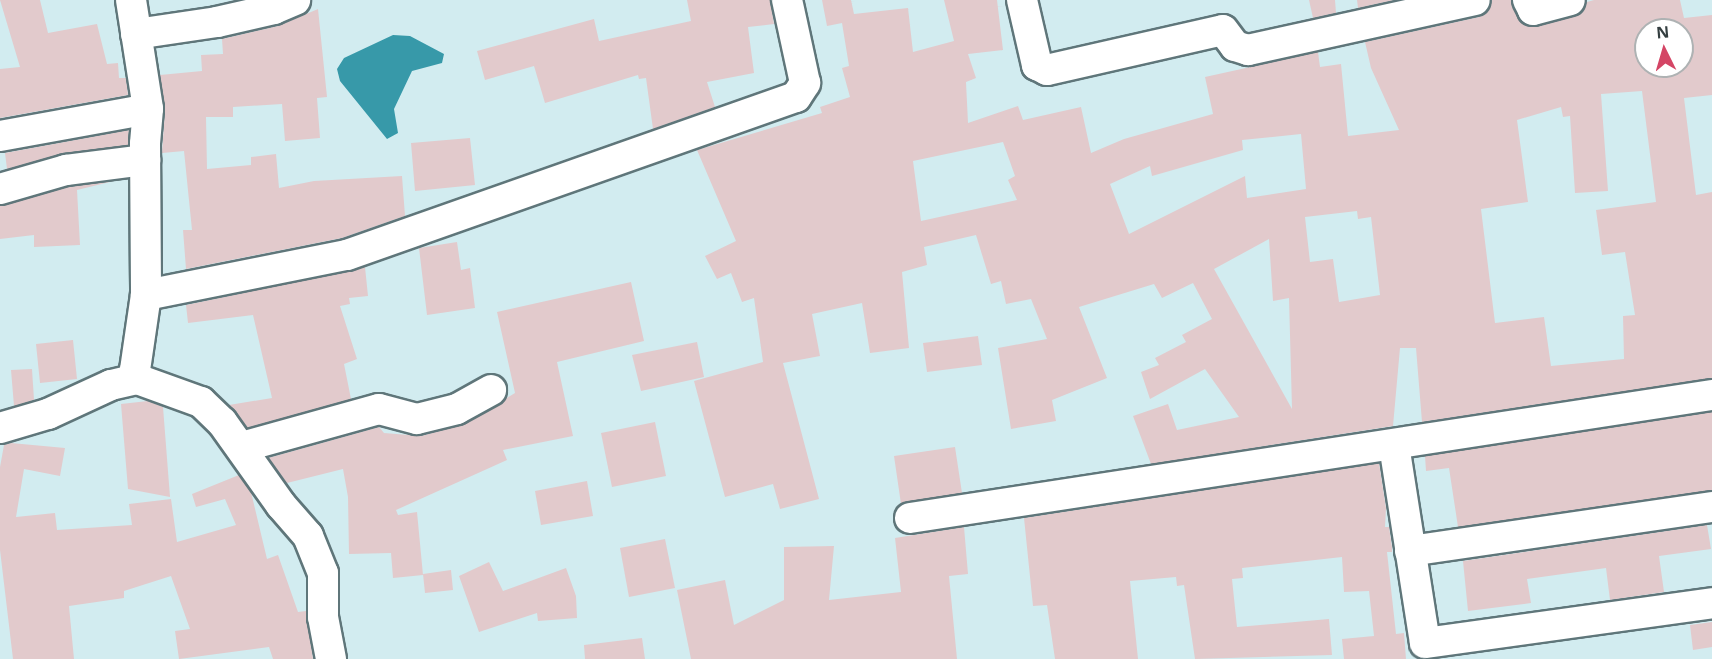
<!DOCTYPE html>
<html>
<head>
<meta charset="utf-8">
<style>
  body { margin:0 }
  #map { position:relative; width:1712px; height:659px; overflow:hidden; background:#d2ecf0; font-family:"Open Sans",sans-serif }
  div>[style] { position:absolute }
  .water>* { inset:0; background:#3799a9 }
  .building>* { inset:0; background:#e2cacc }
  .roads { filter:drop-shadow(2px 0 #5f767a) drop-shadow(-2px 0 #5f767a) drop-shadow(0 2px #5f767a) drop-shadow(0 -2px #5f767a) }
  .minor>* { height:30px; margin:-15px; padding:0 15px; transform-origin:15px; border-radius:15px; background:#fff }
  span { translate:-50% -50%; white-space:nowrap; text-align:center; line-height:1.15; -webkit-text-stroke:6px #fff; paint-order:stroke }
  .north { position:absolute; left:1634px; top:18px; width:60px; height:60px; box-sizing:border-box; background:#fff; border:2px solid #aeb2b3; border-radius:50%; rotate:355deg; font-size:16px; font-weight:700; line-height:24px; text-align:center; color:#343e40 }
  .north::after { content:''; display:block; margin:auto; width:21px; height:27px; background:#d44565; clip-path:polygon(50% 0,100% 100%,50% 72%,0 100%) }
</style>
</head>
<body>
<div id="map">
  <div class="water">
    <div style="clip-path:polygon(393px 35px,410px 36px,444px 54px,442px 63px,412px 71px,394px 109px,398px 133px,387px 139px,340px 81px,337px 69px,344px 58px)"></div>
  </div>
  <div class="building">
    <div style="clip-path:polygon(0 0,40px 0,48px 33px,97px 24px,107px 64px,118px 63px,119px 78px,126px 78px,128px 95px,0 118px,0 69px,20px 67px)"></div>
    <div style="clip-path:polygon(687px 0,770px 0,774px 24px,748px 27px,754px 73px,707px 82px,715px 107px,653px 129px,646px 78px,639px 79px,638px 75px,545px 103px,534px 66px,485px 80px,477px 51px,594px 19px,599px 41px,691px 21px)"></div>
    <div style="clip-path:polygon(evenodd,822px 0,851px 0,854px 14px,908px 8px,913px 52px,954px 41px,944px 0,997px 0,1003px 50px,968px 54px,976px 78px,966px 82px,968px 123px,1018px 106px,1023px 120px,1081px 107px,1091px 153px,1124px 139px,1213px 114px,1205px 77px,1318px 52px,1320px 67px,1341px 64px,1348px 136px,1399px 130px,1371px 68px,1365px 42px,1479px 17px,1487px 12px,1492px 0,1511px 0,1518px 18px,1530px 27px,1575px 16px,1587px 2px,1594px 0,1680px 0,1684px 18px,1712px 15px,1712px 95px,1684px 98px,1696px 195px,1712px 192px,1712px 378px,1422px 422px,1416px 348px,1400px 348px,1393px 426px,1151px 464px,1133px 416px,1168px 404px,1177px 430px,1239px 417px,1205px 369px,1150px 399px,1141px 372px,1159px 365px,1155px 358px,1186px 342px,1182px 335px,1212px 319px,1193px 283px,1162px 298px,1154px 284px,1079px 307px,1107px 378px,1052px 400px,1056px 421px,1011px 429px,998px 348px,1047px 339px,1031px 299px,1006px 304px,1001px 281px,991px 284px,976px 235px,924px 247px,927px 265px,902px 272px,909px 348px,870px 353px,862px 303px,812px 314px,820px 356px,783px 363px,819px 499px,780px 509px,773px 484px,725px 497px,694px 381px,763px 362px,754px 298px,742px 302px,731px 273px,717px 279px,705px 256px,736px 241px,697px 150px,822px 113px,820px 107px,850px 97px,842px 68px,849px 66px,842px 23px,827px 26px,822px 0,1646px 30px,1682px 30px,1682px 66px,1646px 66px,1646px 30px,822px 0,1642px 91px,1656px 202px,1596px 210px,1602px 255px,1625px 252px,1635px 315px,1623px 316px,1624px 359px,1551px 366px,1544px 317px,1495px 323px,1481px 209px,1528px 202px,1517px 120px,1561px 107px,1563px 117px,1570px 116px,1575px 193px,1608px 191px,1601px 94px,1642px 91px,822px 0,1301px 134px,1306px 189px,1247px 198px,1245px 176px,1129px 234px,1110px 184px,1150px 166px,1152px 176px,1243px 150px,1242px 140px,1301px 134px,822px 0,1003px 142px,1015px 176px,1008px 180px,1017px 200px,921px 221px,913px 161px,1003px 142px,822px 0,1357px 211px,1358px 219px,1371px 217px,1380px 295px,1339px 302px,1333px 259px,1310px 262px,1305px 217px,1357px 211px,822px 0,1269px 239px,1273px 301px,1289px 298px,1292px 409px,1214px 269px,1269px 239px)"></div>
    <div style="clip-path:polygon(1309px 0,1335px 0,1336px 13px,1313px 18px)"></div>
    <div style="clip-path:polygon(1357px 0,1395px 0,1358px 8px)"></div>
    <div style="clip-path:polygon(318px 9px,327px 97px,317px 98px,320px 138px,285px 141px,282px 104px,233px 107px,233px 117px,206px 117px,207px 169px,251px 165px,251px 157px,276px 154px,279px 188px,314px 181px,402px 176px,405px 216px,342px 238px,186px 269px,183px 230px,192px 230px,184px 151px,162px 153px,165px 110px,160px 75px,202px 71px,201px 55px,223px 54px,222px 39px,278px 26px)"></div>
    <div style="clip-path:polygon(129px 130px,128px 145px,64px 153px,7px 169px,5px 153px)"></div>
    <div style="clip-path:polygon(470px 138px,475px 185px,415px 191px,411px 143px)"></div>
    <div style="clip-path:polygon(114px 181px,77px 190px,80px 245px,34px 247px,34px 235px,0 239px,0 206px,69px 187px)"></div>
    <div style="clip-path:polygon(457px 242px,461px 270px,470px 268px,475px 308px,427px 315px,419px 248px)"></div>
    <div style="clip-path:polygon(365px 267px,368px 296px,349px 298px,350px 304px,340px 306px,357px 359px,344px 364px,351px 399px,247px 428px,229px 405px,272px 398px,253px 315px,188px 323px,186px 305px)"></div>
    <div style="clip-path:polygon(631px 282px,644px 341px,557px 362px,573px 436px,503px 450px,507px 460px,396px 510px,398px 515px,417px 512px,423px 575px,393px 578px,391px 553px,349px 554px,348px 497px,343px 469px,287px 483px,268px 458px,379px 427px,384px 433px,421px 436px,465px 424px,515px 393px,497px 312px)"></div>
    <div style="clip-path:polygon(978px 336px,982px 365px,927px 372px,923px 343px)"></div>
    <div style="clip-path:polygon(73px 340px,77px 379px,40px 383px,36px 344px)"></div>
    <div style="clip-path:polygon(697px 342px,704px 377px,641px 391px,632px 355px)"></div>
    <div style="clip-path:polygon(32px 369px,34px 400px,14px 406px,11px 370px)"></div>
    <div style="clip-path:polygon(148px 401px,163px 407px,170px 497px,128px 489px,121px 404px)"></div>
    <div style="clip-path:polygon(1712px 412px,1712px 490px,1458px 527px,1449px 468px,1426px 471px,1425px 456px)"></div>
    <div style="clip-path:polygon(655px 422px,666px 476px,612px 487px,601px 433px)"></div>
    <div style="clip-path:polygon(11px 443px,65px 448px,60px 476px,24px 469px,16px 517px,55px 513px,57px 530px,132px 525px,129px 504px,171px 499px,177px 542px,236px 525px,225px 499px,196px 507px,192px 494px,239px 475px,251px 492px,267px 559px,278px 555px,298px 612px,306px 611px,313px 659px,273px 659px,269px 647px,179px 659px,175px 631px,190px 629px,171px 576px,124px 591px,124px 598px,69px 606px,74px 659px,13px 659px,0 550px,0 467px,4px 445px)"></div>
    <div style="clip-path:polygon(955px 447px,962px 493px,901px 504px,894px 456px)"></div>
    <div style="clip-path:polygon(1379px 463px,1386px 508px,1385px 527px,1389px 527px,1392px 547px,1392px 552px,1387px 552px,1396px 634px,1404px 633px,1406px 659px,1344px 659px,1342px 639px,1374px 636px,1369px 591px,1344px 592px,1342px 557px,1242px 568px,1243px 578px,1232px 579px,1237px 627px,1329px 619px,1332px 655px,1195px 659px,1184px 585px,1177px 586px,1176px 577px,1130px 581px,1138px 659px,1055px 659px,1047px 605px,1033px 606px,1024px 518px)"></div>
    <div style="clip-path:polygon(587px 481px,593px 516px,541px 525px,535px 491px)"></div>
    <div style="clip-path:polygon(1707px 525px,1711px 549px,1659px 556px,1664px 592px,1610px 600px,1606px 568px,1527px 579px,1531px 603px,1468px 611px,1463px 561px)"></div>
    <div style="clip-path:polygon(964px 527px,968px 574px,949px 576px,957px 659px,691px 659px,677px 590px,725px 580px,734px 625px,784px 600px,784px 547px,834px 546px,829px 600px,901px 592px,895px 538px)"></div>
    <div style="clip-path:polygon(665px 539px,675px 588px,629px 597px,620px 548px)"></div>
    <div style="clip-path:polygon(489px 562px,503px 591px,566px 568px,576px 596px,577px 618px,538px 621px,537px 613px,479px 632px,459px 576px)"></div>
    <div style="clip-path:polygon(451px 570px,453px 590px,425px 593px,423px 574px)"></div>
    <div style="clip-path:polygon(1712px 622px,1712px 647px,1693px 650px,1690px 625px)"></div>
    <div style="clip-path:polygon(642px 638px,645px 659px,585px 659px,584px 645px)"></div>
  </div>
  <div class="roads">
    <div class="minor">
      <div style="left:131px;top:0;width:110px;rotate:81.1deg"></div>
      <div style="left:148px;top:109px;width:35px;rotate:95deg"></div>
      <div style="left:145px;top:144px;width:151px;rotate:89.6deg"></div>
      <div style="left:146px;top:295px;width:205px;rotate:-11.3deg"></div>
      <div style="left:347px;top:255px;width:476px;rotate:-19.4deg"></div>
      <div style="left:796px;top:97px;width:17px;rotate:-57deg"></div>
      <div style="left:805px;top:83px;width:85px;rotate:-102.2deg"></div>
      <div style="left:1022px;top:0;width:67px;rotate:77deg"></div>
      <div style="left:1037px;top:65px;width:11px;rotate:27deg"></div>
      <div style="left:1047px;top:70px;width:180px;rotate:-12.8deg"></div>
      <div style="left:1223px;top:30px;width:20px;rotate:53deg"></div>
      <div style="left:1235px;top:46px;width:14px;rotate:17deg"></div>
      <div style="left:1248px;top:50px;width:232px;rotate:-12.4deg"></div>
      <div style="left:1528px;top:0;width:11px;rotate:63deg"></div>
      <div style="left:1533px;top:10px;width:38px;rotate:-15deg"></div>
      <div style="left:136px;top:34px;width:82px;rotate:-8.4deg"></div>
      <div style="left:217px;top:22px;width:58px;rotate:-12.8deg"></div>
      <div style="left:274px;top:9px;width:23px;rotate:-23deg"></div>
      <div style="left:0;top:136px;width:150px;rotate:-10.3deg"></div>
      <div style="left:0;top:189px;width:69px;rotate:-16.1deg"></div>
      <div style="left:66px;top:170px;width:80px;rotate:-7.2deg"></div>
      <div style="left:137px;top:379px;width:68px;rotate:19.8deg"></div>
      <div style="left:201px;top:402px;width:29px;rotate:44deg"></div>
      <div style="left:222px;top:422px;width:102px;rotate:54.6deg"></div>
      <div style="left:281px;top:505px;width:41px;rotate:48.9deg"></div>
      <div style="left:308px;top:536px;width:40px;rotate:68deg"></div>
      <div style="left:323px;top:573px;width:44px;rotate:90deg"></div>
      <div style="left:323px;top:617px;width:43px;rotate:79.2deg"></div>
      <div style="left:0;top:428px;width:50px;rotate:-16.3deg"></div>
      <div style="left:48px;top:414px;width:69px;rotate:-24.7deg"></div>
      <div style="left:111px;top:385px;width:27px;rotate:-13deg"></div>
      <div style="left:137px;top:379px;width:9px;rotate:-103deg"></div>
      <div style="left:135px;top:370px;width:76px;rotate:-81.7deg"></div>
      <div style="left:1394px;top:445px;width:200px;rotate:81.1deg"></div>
      <div style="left:1425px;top:643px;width:290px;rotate:-7.9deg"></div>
      <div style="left:242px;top:447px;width:142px;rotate:-15.5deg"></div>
      <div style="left:379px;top:409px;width:39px;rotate:15deg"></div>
      <div style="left:417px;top:419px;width:41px;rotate:-14deg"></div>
      <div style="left:457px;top:409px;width:39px;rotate:-29deg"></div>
      <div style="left:910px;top:518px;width:811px;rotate:-8.72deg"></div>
      <div style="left:1410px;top:551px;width:305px;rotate:-8.3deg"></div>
    </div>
  </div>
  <div class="north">N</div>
</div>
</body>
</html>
